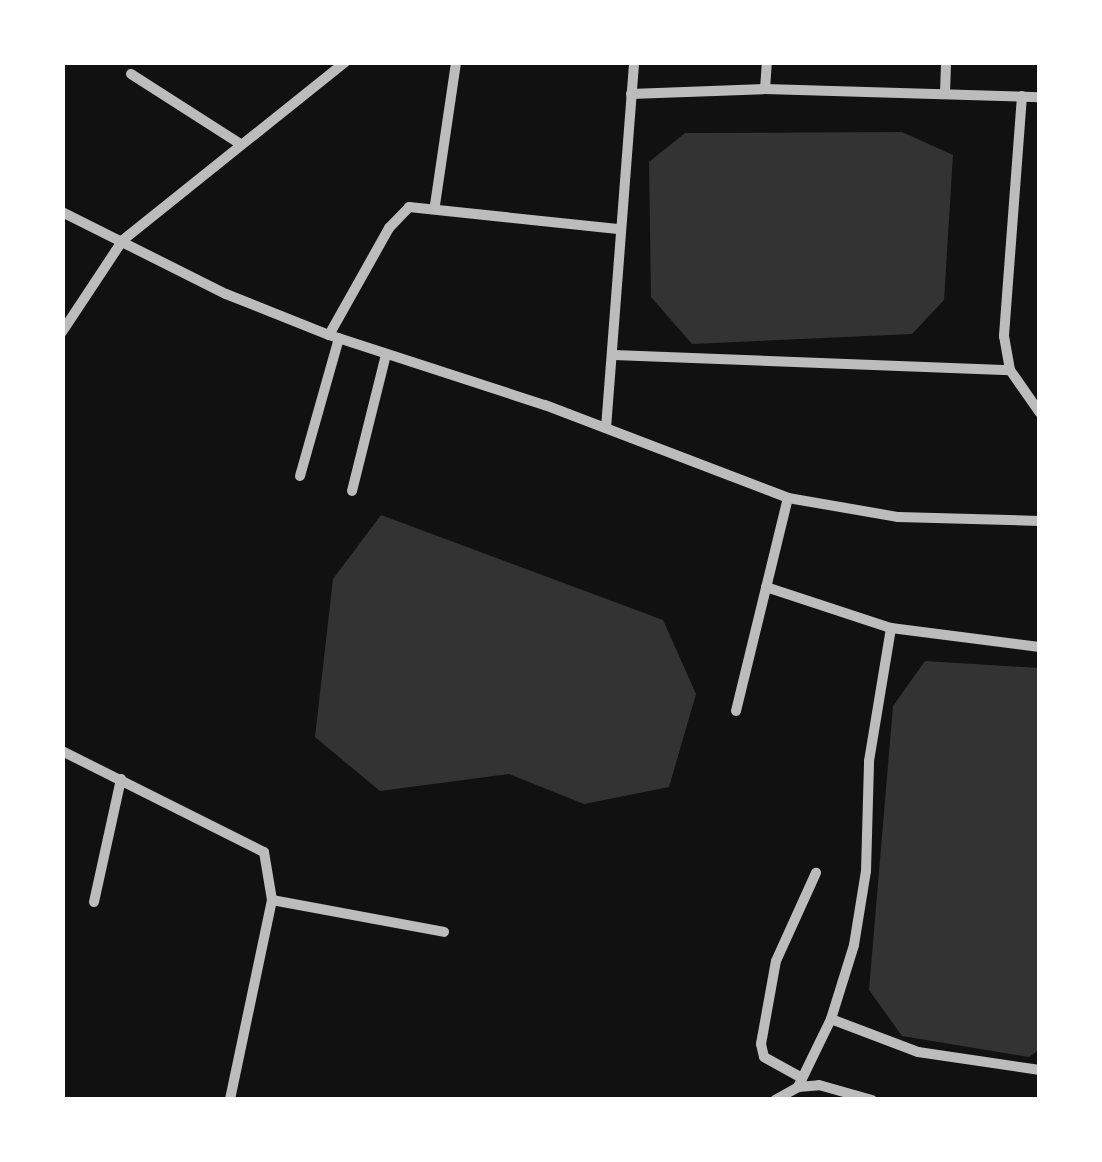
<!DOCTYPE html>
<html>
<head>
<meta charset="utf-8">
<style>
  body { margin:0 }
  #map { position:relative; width:1102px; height:1162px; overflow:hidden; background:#111; font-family:"Alegreya Sans",sans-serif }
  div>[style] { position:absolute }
  .water>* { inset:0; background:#333 }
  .minor>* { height:10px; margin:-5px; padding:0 5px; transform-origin:5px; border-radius:5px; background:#bcbcbc }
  span { translate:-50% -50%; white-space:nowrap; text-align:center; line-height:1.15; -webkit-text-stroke:9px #fff; paint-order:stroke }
  .frame { position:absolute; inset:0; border:65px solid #fff; pointer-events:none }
</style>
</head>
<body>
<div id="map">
  <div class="water">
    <div style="clip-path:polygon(902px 132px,953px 155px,944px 300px,912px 334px,692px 344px,651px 297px,649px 162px,685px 133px)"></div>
    <div style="clip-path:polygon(381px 515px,663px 620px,696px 694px,669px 787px,584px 804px,509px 774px,380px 791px,315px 737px,333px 579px)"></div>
    <div style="clip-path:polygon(925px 661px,1039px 668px,1040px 1049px,1029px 1057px,902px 1036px,869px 990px,893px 706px)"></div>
  </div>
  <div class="minor">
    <div style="left:131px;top:74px;width:128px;rotate:32.6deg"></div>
    <div style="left:765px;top:89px;width:27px;rotate:-86deg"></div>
    <div style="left:945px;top:93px;width:31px;rotate:-88deg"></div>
    <div style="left:631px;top:94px;width:134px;rotate:-2.1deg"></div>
    <div style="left:765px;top:89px;width:275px;rotate:1.7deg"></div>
    <div style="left:1022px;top:96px;width:241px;rotate:94.3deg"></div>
    <div style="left:1004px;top:336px;width:35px;rotate:80deg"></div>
    <div style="left:1010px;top:370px;width:52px;rotate:55.1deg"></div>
    <div style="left:435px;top:205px;width:144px;rotate:-81.6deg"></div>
    <div style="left:62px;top:212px;width:183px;rotate:26.6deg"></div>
    <div style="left:226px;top:294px;width:111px;rotate:21.7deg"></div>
    <div style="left:329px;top:335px;width:227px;rotate:18deg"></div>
    <div style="left:545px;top:405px;width:260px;rotate:20.9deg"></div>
    <div style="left:788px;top:498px;width:112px;rotate:9.8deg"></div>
    <div style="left:898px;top:517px;width:142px;rotate:1.6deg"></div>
    <div style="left:62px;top:332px;width:110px;rotate:-56.5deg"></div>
    <div style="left:123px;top:240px;width:285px;rotate:-38.7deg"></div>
    <div style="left:329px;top:335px;width:123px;rotate:-60.7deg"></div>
    <div style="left:389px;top:228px;width:29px;rotate:-46deg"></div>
    <div style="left:409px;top:207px;width:210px;rotate:6deg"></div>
    <div style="left:614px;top:355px;width:396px;rotate:2.2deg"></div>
    <div style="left:606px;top:428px;width:367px;rotate:-85.6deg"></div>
    <div style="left:300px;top:476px;width:143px;rotate:-74.2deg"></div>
    <div style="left:352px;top:491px;width:140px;rotate:-76deg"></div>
    <div style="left:766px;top:587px;width:132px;rotate:18.2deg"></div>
    <div style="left:891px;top:628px;width:150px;rotate:7.3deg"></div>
    <div style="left:736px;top:711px;width:219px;rotate:-76.3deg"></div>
    <div style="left:62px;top:751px;width:226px;rotate:26.6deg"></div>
    <div style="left:264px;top:852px;width:49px;rotate:80.5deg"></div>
    <div style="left:272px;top:900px;width:204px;rotate:101.9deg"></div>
    <div style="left:272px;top:900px;width:175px;rotate:10.5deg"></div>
    <div style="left:94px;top:902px;width:126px;rotate:-77.6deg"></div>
    <div style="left:831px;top:1019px;width:93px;rotate:20.8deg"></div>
    <div style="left:918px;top:1052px;width:123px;rotate:8.4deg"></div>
    <div style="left:802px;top:1078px;width:43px;rotate:-151.1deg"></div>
    <div style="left:764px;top:1057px;width:13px;rotate:-103deg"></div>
    <div style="left:761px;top:1044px;width:84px;rotate:-79.8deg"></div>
    <div style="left:776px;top:961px;width:97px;rotate:-65.6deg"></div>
    <div style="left:798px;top:1087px;width:76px;rotate:-64.1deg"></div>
    <div style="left:831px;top:1019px;width:77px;rotate:-72.7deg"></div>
    <div style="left:854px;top:945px;width:75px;rotate:-80.8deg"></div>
    <div style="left:866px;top:871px;width:110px;rotate:-88.4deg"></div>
    <div style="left:869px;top:761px;width:135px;rotate:-80.6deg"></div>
    <div style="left:775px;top:1100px;width:26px;rotate:-29deg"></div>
    <div style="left:798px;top:1087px;width:21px;rotate:-5deg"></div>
    <div style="left:819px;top:1085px;width:55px;rotate:15.8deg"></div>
  </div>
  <div class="frame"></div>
</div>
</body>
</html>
